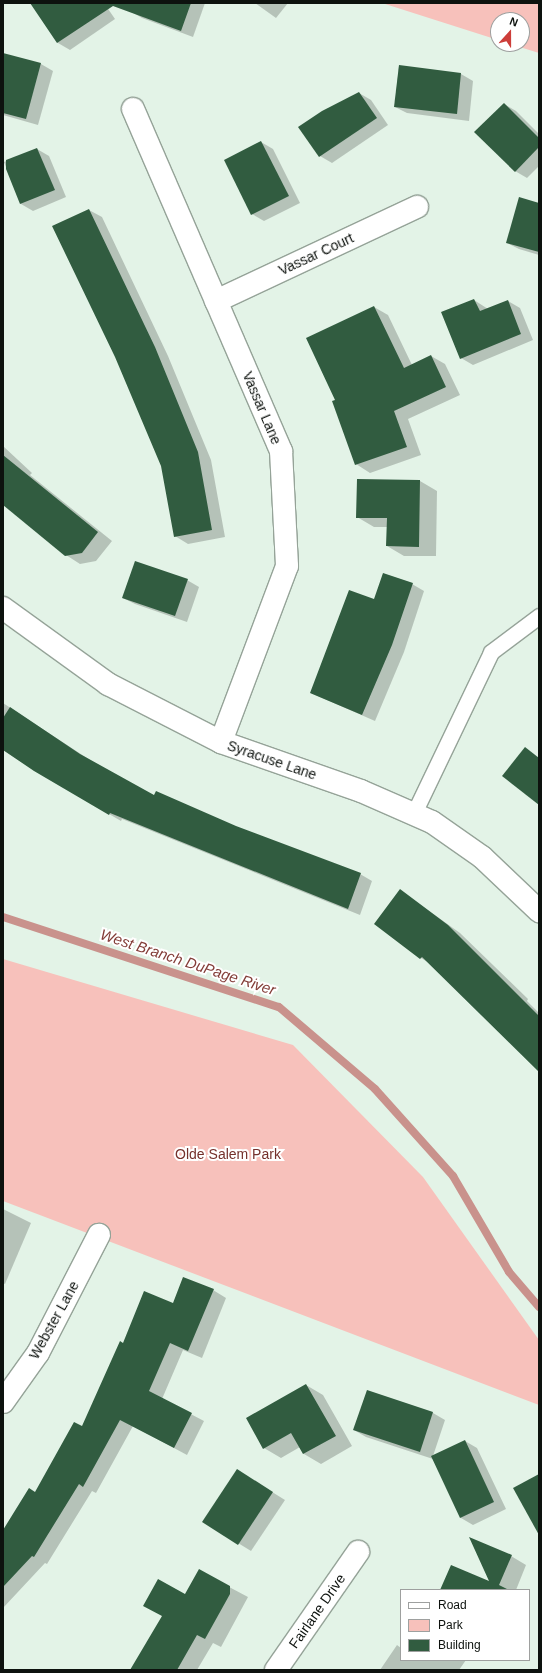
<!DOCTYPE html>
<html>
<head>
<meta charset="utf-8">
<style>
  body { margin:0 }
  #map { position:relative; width:542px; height:1673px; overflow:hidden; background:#e3f3e7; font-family:Arial,sans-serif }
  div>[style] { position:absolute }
  .green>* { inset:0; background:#f7c1bb }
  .shadow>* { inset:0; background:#0003 }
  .stream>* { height:8px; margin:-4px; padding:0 4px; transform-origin:4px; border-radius:4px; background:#c9928c }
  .building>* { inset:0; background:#315c40 }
  .roads { filter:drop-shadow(1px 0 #95a398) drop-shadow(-1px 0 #95a398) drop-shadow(0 1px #95a398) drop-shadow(0 -1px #95a398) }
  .service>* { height:15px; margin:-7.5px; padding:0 7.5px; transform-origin:7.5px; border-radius:7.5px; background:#fff }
  .minor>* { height:22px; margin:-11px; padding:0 11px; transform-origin:11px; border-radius:11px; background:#fff }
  span { translate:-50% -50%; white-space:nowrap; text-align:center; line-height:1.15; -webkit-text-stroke:4px #fff; paint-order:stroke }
  .street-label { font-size:14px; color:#0d120e }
  .park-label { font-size:14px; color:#75312c }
  .water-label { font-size:15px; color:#833d38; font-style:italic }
  .frame { position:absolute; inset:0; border:4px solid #0d120e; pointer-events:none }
  .legend { position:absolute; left:400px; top:1589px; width:130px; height:72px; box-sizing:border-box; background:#fff; border:1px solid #9ea09f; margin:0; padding:5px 7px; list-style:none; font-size:12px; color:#0d120e }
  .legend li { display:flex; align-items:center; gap:8px; height:20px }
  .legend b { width:20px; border:1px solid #9ea09f }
  .north { position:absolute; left:490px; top:12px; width:40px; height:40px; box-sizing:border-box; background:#fff; border:1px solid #9ea09f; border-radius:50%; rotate:21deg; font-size:11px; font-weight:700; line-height:16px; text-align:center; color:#0d120e }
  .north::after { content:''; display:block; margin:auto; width:14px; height:18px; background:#cd3e3a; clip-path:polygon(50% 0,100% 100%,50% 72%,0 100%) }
</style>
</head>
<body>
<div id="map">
  <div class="green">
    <div style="clip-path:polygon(382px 3px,539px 3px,539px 53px,510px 44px,522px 44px,522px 20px,498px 20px,498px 40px)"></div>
    <div style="clip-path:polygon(3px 959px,293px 1045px,423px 1177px,539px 1340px,539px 1405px,3px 1201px)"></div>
  </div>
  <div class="shadow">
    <div style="clip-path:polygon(31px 3px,104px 3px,115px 19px,70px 50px,58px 43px)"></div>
    <div style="clip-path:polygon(132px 3px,205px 3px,193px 37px,142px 18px,130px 11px)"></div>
    <div style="clip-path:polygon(255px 3px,288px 3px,276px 18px)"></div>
    <div style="clip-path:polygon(3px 54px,41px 64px,53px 71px,38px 125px,3px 115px)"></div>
    <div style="clip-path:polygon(399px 66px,461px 74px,473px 81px,469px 121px,407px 113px,395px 107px)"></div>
    <div style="clip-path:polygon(359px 93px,371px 100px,388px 125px,332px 163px,320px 156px)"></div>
    <div style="clip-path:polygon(504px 104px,516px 111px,539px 134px,539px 166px,527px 178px,515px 171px)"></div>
    <div style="clip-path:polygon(261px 142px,273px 149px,300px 203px,264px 221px,252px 214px)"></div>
    <div style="clip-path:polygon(37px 149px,49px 156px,66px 197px,33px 211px,21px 204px,4px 162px)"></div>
    <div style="clip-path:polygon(539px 204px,539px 255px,519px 249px,507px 243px)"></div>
    <div style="clip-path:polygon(89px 210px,102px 217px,168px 356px,211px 460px,225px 537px,188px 544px,175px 536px,162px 466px)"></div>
    <div style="clip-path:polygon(474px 300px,488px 309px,508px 301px,520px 308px,533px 340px,473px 365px,461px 358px)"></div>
    <div style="clip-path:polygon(374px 307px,388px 315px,412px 365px,431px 356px,445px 364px,460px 395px,408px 419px,421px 455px,370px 473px,356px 464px)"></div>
    <div style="clip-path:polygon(3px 446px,32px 473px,30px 475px,112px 541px,96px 561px,80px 564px,66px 555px,3px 503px)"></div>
    <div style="clip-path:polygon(420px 481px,437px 491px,436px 556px,404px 556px,387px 546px,387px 527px,374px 527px,357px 517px)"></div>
    <div style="clip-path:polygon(187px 580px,199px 587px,187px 622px,135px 604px,123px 598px)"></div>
    <div style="clip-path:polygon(412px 584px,424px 591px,404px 652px,375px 721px,311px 693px,374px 600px)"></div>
    <div style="clip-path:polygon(3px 703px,90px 760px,155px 797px,360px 874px,372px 881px,360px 915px,122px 819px,121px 821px,34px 770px,3px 750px)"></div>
    <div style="clip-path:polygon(401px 891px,460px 933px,528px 999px,527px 1001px,539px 1013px,539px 1071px,431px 964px,421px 958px)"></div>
    <div style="clip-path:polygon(3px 1209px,31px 1223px,5px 1284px,3px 1283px)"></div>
    <div style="clip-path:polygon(213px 1290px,226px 1298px,202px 1358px,183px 1350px,162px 1399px,204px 1421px,187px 1455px,133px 1426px,96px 1493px,92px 1491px,47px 1564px,45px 1563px,3px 1608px,3px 1532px,35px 1493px,83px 1428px,124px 1344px,173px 1304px)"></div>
    <div style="clip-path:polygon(306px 1385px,323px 1395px,352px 1446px,321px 1464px,304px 1454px,300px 1447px,281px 1458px,264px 1448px)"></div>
    <div style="clip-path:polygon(367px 1391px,433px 1413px,445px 1420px,433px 1456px,465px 1441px,477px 1448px,506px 1509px,473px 1525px,461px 1518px,433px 1459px,366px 1437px,354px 1430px)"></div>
    <div style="clip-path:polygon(237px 1470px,285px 1500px,251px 1551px,204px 1522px)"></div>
    <div style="clip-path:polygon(511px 1556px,526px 1565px,516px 1590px,442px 1590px,491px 1583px)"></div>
    <div style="clip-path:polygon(199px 1571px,248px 1597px,221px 1647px,213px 1643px,197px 1670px,132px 1670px,186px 1595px)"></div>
    <div style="clip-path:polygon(397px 1645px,401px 1648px,401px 1660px,466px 1660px,459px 1670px,380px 1670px)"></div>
  </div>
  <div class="stream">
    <div style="left:3px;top:917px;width:290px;rotate:18.1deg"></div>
    <div style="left:279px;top:1007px;width:126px;rotate:40.5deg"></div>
    <div style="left:375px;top:1089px;width:117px;rotate:48.1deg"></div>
    <div style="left:453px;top:1176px;width:111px;rotate:59.7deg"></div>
    <div style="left:509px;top:1272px;width:46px;rotate:49.4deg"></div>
  </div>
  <div class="building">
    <div style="clip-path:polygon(30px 3px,191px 3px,181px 31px,113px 6px,57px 43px)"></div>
    <div style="clip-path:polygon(3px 53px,41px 63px,26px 119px,3px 113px)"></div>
    <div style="clip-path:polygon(399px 65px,461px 73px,457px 114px,394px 107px)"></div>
    <div style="clip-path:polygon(359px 92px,377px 118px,319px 157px,298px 127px,322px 111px)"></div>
    <div style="clip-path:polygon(504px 103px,539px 138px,539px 147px,515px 172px,474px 132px)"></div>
    <div style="clip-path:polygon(261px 141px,289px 196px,251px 215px,224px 160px)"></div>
    <div style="clip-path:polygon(37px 148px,55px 190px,20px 204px,6px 169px,6px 160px)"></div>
    <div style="clip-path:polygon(519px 197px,539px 203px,539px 252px,506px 243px)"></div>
    <div style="clip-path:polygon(89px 209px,155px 347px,198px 452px,212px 530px,174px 537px,161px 466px,115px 357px,52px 226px)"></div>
    <div style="clip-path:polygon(474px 299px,480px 311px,508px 300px,521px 334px,460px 359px,441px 312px)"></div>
    <div style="clip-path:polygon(374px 306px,404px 368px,431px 355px,446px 387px,394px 411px,407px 447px,355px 465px,332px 401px,335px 400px,306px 338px)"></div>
    <div style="clip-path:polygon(3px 455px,98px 532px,82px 553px,65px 556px,3px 505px)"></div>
    <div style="clip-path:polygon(357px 479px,420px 480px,419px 547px,386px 546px,387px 518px,356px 518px)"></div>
    <div style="clip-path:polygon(135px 561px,188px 579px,175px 616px,122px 598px)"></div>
    <div style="clip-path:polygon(383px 573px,413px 583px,392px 645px,362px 715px,310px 693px,349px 590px,374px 599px)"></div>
    <div style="clip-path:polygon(10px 707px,80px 754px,154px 795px,156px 791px,236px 826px,361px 873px,348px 909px,110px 813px,109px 815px,34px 771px,3px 750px,3px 718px)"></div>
    <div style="clip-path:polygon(525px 747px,539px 758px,539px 805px,502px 776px)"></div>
    <div style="clip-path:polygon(400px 889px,448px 925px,539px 1016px,539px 1072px,422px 957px,420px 959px,374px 924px)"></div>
    <div style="clip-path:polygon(183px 1277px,214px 1289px,188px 1351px,170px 1343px,149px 1391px,192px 1413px,174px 1448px,120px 1420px,83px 1487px,79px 1484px,34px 1557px,32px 1556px,3px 1587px,3px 1530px,29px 1488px,35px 1492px,74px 1422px,82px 1426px,120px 1341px,123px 1343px,144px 1291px,173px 1303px)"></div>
    <div style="clip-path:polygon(306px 1384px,336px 1436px,303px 1454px,291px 1433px,263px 1449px,246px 1418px)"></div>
    <div style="clip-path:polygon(367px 1390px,433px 1412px,420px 1452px,353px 1430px)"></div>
    <div style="clip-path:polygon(465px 1440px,494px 1502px,460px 1518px,431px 1456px)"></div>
    <div style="clip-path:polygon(237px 1469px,273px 1492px,238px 1545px,202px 1522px)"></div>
    <div style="clip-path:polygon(539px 1474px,539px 1535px,513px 1488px)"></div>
    <div style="clip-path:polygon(469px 1537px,512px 1555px,499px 1585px,509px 1590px,440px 1590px,451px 1565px,489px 1581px)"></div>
    <div style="clip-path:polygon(199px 1569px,230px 1586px,230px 1594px,205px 1639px,197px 1635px,177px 1670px,130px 1670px,162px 1616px,143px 1606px,158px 1579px,185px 1594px)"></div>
  </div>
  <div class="roads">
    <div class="service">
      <div style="left:414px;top:813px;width:178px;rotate:-64.4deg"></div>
      <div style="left:491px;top:652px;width:60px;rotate:-36.9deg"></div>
    </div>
    <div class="minor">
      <div style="left:133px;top:109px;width:373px;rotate:66.6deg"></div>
      <div style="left:281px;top:451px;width:115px;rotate:87deg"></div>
      <div style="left:287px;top:566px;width:188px;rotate:110.6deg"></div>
      <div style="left:216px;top:301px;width:222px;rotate:-25.1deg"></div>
      <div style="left:3px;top:608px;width:130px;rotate:35.9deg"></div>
      <div style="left:108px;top:684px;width:127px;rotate:27.2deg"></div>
      <div style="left:221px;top:742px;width:148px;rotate:19.3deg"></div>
      <div style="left:361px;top:791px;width:77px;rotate:23.6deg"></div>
      <div style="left:432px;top:822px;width:61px;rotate:35deg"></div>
      <div style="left:482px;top:857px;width:79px;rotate:43.5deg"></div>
      <div style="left:3px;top:1402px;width:60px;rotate:-54.5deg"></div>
      <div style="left:38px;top:1353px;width:133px;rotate:-62.7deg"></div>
      <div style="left:276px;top:1670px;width:144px;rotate:-55.2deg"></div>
    </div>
  </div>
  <div class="street-label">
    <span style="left:316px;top:254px;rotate:-25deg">Vassar Court</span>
    <span style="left:262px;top:408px;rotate:67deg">Vassar Lane</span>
    <span style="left:272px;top:760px;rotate:19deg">Syracuse Lane</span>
    <span style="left:54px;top:1320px;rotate:-61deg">Webster Lane</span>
    <span style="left:317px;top:1611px;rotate:-55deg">Fairlane Drive</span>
  </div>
  <div class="park-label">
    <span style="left:228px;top:1154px">Olde Salem Park</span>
  </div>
  <div class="water-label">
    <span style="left:188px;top:962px;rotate:18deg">West Branch DuPage River</span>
  </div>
  <div class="frame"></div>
  <ul class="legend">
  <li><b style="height:5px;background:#fff"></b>Road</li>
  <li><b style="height:11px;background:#f7c1bb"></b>Park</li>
  <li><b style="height:11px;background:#315c40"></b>Building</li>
  </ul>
  <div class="north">N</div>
</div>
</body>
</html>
